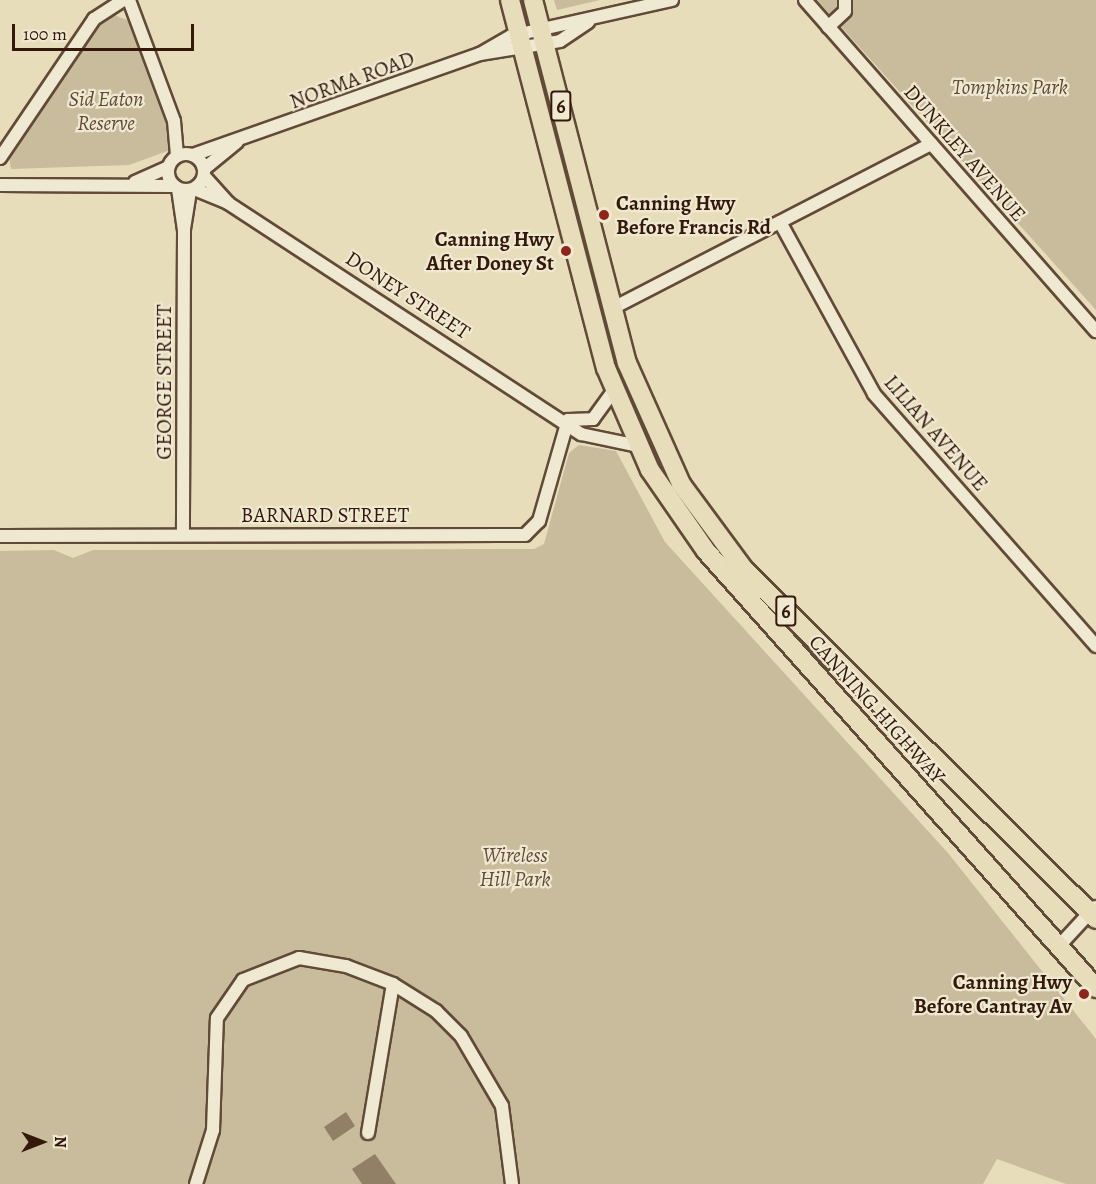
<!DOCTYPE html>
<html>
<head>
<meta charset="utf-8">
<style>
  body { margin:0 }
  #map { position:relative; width:1096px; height:1184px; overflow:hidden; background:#e7ddba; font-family:Alegreya,serif }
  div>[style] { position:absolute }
  .green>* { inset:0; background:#c9bc9c }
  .building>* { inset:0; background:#917f66 }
  .roads { filter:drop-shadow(2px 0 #614a37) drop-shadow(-2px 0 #614a37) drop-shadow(0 2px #614a37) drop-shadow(0 -2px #614a37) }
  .minor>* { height:12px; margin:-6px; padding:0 6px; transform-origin:6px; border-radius:6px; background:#efe9d2 }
  .minor>.ring { margin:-6px; padding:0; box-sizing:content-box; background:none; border:12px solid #efe9d2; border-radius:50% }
  .highway>* { height:18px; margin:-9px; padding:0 9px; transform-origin:9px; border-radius:9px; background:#e7ddba }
  .dots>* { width:16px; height:16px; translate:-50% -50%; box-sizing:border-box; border:3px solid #efe9d2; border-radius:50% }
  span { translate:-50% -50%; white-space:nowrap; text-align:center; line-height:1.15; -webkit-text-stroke:4.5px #efe9d2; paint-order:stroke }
  .shield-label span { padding:2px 4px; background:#efe9d2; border:2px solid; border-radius:4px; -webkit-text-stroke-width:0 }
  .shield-label { font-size:20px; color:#34190b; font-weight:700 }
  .street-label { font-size:21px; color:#34190b }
  .park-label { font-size:21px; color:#614a36; font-style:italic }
  .poi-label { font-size:21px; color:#34190b; font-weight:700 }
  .left { translate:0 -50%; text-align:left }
  .right { translate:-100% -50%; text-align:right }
  .north { position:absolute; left:12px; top:1112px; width:60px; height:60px; -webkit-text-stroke:4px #efe9d2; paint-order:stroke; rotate:90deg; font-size:16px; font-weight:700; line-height:24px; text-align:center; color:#34190b }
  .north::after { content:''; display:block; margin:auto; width:21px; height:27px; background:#34190b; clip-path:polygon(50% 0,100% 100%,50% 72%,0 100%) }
  .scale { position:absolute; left:12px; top:24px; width:182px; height:27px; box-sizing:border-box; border:3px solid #34190b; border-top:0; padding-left:8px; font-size:18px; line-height:21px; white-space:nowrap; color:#34190b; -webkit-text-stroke:4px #efe9d2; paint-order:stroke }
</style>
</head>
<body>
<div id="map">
  <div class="green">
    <div style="clip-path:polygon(554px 0,600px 0,557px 10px)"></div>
    <div style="clip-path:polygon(817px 0,1096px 0,1096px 310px)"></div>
    <div style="clip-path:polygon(111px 14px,130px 21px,173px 132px,173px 149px,129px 165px,11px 169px,9px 157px,93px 30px)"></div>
    <div style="clip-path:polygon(579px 445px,616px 451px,665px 542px,948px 853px,1096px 1039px,1096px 1184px,1066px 1184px,997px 1159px,983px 1184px,0 1184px,0 551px,54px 550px,73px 558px,93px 550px,534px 549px,544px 544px,569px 453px)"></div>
  </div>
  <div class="building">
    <div style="clip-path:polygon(346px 1112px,355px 1126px,333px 1141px,324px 1127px)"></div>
    <div style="clip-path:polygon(375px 1154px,396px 1184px,362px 1184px,352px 1169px)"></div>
  </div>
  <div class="roads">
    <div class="minor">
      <div style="left:129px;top:0;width:129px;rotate:69.6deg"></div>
      <div style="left:174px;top:121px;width:35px;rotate:85deg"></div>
      <div style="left:805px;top:0;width:441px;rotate:48.7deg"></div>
      <div style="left:828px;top:27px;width:23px;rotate:-43deg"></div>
      <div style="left:845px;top:11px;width:11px;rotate:-90deg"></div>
      <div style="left:480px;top:54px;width:36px;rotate:-30deg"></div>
      <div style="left:511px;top:36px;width:165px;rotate:-12.6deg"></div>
      <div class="ring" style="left:168px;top:154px;width:24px;height:24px"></div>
      <div style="left:193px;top:155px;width:304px;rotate:-19.4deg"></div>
      <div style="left:480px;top:54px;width:81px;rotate:-9.2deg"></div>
      <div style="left:560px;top:41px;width:34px;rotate:-34deg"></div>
      <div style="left:0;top:158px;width:168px;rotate:-55.9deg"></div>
      <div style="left:94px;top:19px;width:35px;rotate:-33deg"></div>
      <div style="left:204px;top:169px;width:43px;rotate:-39.3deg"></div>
      <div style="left:204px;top:176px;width:36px;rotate:48deg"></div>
      <div style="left:135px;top:182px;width:35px;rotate:-24deg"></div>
      <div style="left:0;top:185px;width:173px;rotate:0.3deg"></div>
      <div style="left:178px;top:189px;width:41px;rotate:81.7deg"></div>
      <div style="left:184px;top:230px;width:305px;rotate:90.2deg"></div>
      <div style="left:194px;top:189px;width:37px;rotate:22deg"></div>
      <div style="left:228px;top:203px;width:422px;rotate:33.2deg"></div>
      <div style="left:581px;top:434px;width:58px;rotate:11.9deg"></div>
      <div style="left:780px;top:222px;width:196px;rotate:61.3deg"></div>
      <div style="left:874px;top:394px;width:336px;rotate:48.6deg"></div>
      <div style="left:184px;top:229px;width:39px;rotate:-81deg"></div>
      <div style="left:613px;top:308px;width:358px;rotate:-27.3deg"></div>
      <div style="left:568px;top:420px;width:25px;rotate:-2deg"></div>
      <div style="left:593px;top:419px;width:36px;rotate:-54deg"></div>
      <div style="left:0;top:536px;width:525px;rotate:-0.11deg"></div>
      <div style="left:525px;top:535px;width:20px;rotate:-45deg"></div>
      <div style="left:539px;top:521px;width:105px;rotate:-74deg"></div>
      <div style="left:1059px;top:946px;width:53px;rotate:-47.3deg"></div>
      <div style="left:368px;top:1133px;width:151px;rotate:-80.5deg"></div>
      <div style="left:196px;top:1184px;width:57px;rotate:-72.5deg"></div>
      <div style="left:213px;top:1130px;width:112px;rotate:-88deg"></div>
      <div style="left:217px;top:1018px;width:46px;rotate:-55.6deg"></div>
      <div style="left:243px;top:980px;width:60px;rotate:-21.4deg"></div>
      <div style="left:299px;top:958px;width:48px;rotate:9.7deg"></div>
      <div style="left:346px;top:966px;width:50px;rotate:21deg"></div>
      <div style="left:393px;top:984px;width:51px;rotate:32.1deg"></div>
      <div style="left:436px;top:1011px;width:35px;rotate:45deg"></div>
      <div style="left:461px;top:1036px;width:81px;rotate:59.6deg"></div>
      <div style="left:502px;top:1106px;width:79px;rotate:82.7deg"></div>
    </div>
    <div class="highway">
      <div style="left:510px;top:0;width:380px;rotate:75.4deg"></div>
      <div style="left:606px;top:368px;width:111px;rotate:66.7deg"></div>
      <div style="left:650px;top:470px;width:98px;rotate:55.3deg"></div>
      <div style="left:706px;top:551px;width:586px;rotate:48.25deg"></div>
      <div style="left:533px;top:0;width:375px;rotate:75.5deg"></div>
      <div style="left:627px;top:363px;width:133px;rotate:65.9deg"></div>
      <div style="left:681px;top:484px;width:104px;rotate:53.6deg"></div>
      <div style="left:743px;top:568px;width:498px;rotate:44.8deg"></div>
    </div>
  </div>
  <div class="dots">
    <div style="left:604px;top:215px;background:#8f2418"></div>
    <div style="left:566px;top:251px;background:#8f2418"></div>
    <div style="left:1084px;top:994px;background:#8f2418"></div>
  </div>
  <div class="shield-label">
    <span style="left:561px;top:106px">6</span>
    <span style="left:786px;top:611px">6</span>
  </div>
  <div class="street-label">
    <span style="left:352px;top:80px;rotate:-20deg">NORMA ROAD</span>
    <span style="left:965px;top:153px;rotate:49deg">DUNKLEY AVENUE</span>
    <span style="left:408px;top:295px;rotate:33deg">DONEY STREET</span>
    <span style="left:164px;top:382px;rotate:-90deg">GEORGE STREET</span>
    <span style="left:936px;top:433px;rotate:49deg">LILIAN AVENUE</span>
    <span style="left:325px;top:515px">BARNARD STREET</span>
    <span style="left:877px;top:709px;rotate:48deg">CANNING HIGHWAY</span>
  </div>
  <div class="park-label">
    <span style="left:1010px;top:87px">Tompkins Park</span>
    <span style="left:106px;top:111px">Sid Eaton<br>Reserve</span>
    <span style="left:515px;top:867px">Wireless<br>Hill Park</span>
  </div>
  <div class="poi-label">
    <span class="left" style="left:616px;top:215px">Canning Hwy<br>Before Francis Rd</span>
    <span class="right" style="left:554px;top:251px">Canning Hwy<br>After Doney St</span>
    <span class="right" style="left:1072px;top:994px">Canning Hwy<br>Before Cantray Av</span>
  </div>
  <div class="north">N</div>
  <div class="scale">100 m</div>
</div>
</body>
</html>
